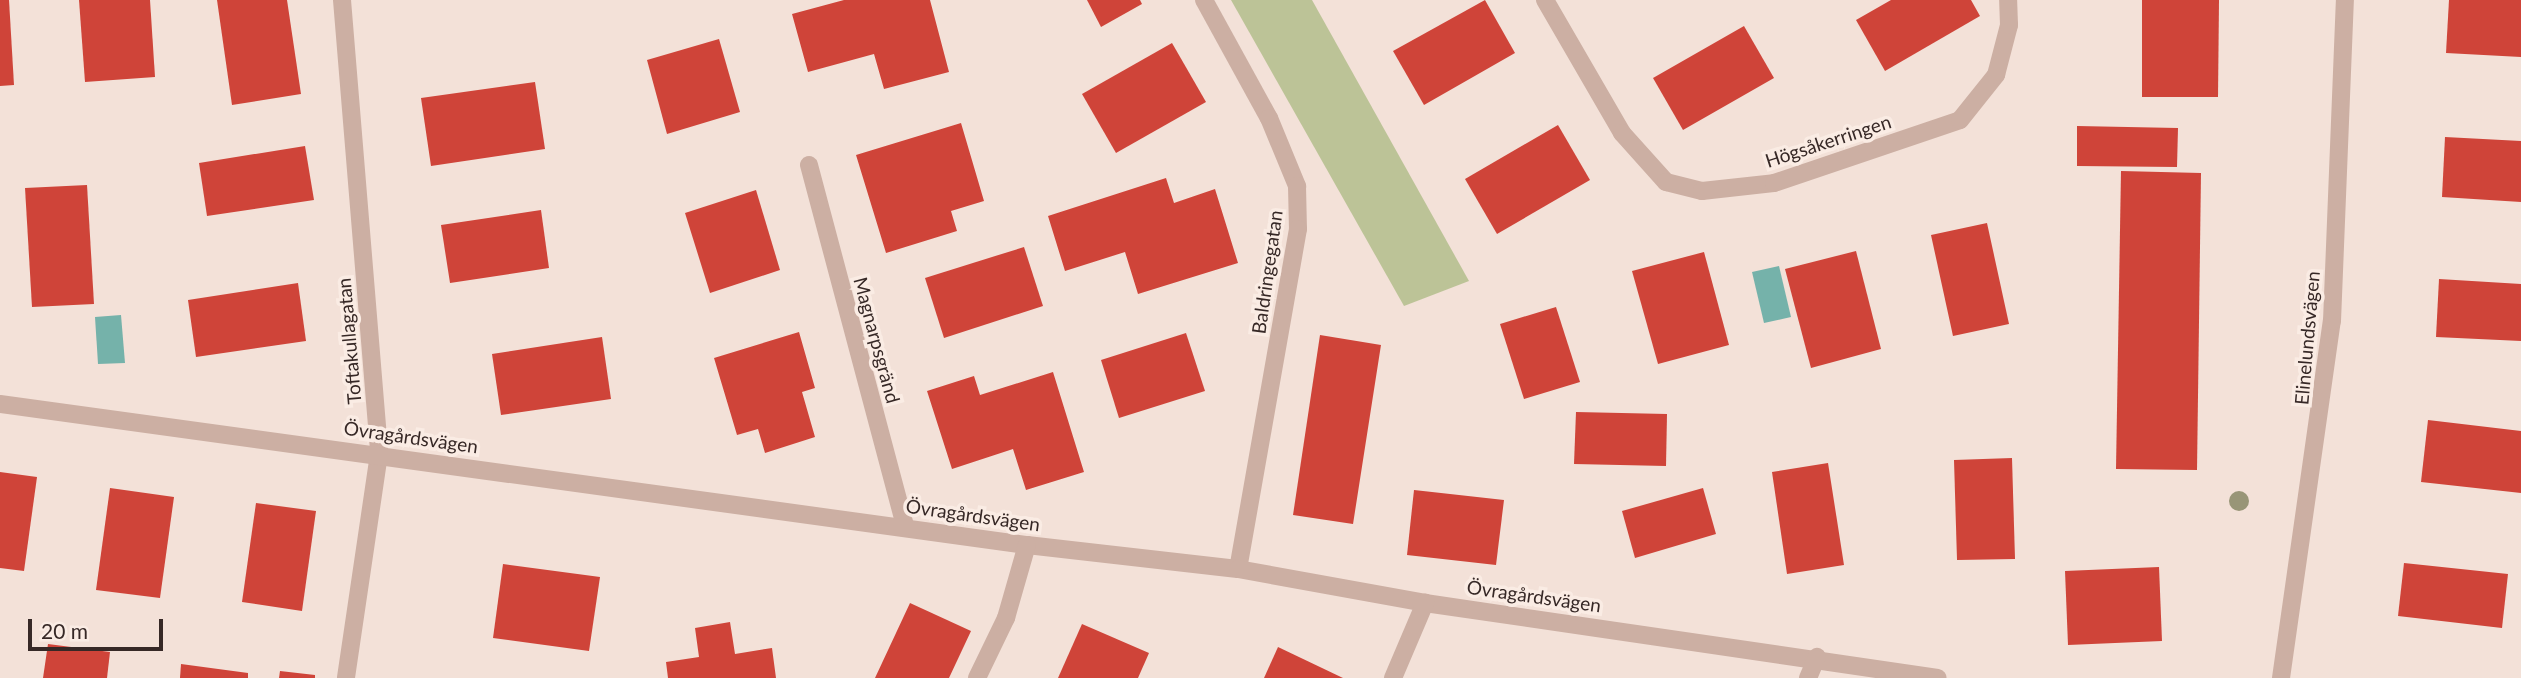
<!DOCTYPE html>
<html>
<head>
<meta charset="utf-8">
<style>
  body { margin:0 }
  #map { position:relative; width:2521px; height:678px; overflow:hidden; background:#f3e1d8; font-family:Lato,sans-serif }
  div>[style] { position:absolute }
  .green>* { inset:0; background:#bcc397 }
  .water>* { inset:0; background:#75b2aa }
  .building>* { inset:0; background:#cf4439 }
  .minor>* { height:18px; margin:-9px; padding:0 9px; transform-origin:9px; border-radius:9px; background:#ccafa3 }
  .tertiary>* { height:18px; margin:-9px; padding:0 9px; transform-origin:9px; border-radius:9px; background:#ccafa3 }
  .trees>* { width:20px; height:20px; margin:-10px; border-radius:50%; background:#989577 }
  span { translate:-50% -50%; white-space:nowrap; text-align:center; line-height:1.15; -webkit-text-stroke:7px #faece4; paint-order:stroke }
  .street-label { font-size:19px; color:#362826 }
  .scale { position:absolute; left:28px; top:619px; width:135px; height:32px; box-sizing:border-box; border:4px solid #362826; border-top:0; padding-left:9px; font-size:21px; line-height:24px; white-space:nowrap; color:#362826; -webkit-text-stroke:5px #faece4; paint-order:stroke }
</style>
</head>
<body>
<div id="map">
  <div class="green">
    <div style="clip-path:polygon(1231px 0,1312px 0,1469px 281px,1404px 306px)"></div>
  </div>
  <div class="water">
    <div style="clip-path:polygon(1779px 266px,1791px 317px,1764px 323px,1752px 272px)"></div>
    <div style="clip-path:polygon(121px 315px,125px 363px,98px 364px,95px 317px)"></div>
  </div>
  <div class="building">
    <div style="clip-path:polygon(0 0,9px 0,14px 85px,0 86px)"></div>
    <div style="clip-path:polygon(79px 0,150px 0,155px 77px,85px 82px)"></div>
    <div style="clip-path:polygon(217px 0,287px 0,301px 94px,232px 105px)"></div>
    <div style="clip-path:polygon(844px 0,930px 0,949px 72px,884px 89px,874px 54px,808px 72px,792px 14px)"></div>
    <div style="clip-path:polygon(1087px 0,1140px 0,1142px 4px,1101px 27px)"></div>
    <div style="clip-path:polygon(1485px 0,1515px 53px,1424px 105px,1393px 51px)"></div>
    <div style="clip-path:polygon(1891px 0,1971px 0,1980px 16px,1885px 71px,1856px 20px)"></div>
    <div style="clip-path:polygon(2142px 0,2219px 0,2218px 97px,2142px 97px)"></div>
    <div style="clip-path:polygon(2449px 0,2521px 0,2521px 57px,2446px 53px)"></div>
    <div style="clip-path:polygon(1744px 26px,1774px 78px,1683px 130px,1653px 78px)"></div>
    <div style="clip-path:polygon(719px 39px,740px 112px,667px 134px,647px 60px)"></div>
    <div style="clip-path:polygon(1172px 43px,1206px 102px,1116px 153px,1082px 94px)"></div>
    <div style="clip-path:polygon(535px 82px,545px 149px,431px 166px,421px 98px)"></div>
    <div style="clip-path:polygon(961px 123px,984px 201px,951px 211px,957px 231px,886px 253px,856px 155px)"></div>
    <div style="clip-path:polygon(1558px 125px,1590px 180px,1497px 234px,1465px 179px)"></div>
    <div style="clip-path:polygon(2077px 126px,2178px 128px,2177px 167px,2077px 166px)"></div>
    <div style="clip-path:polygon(2445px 137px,2521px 141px,2521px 202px,2442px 197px)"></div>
    <div style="clip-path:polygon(305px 146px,314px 200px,207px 216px,199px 163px)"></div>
    <div style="clip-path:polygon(2121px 171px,2201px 173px,2197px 470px,2116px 469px)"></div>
    <div style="clip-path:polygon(1166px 178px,1174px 203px,1215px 189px,1238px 263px,1138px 294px,1125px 252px,1065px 271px,1048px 216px)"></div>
    <div style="clip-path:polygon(87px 185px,94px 304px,32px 307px,25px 188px)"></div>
    <div style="clip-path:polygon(756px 190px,780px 270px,710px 293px,685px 213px)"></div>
    <div style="clip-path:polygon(541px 210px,549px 268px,450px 283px,441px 225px)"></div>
    <div style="clip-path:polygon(1987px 223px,2009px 324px,1953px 336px,1931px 235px)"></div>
    <div style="clip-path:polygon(1024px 247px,1043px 306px,944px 338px,925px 278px)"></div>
    <div style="clip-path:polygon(1856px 251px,1881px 349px,1811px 368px,1785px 269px)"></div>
    <div style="clip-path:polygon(1704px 252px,1729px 345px,1658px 364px,1632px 271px)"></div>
    <div style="clip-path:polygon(2439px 279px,2521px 284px,2521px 341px,2436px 337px)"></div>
    <div style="clip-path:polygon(298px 283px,306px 341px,196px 357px,188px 300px)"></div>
    <div style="clip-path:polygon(1556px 307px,1580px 382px,1524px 399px,1500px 324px)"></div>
    <div style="clip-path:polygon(799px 332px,815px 388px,802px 392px,815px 437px,765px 453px,758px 429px,737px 435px,714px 358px)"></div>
    <div style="clip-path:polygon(1186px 333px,1205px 391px,1119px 418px,1101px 360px)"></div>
    <div style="clip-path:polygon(1320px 335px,1381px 345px,1353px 524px,1293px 515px)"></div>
    <div style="clip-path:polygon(602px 337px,611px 399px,501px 415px,492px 354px)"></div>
    <div style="clip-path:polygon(1053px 372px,1084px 472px,1026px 490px,1013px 449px,952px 469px,927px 391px,974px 376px,980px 395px)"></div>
    <div style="clip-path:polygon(1576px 412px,1667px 414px,1666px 466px,1574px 464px)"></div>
    <div style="clip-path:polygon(2428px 420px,2521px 431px,2521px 493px,2421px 482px)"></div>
    <div style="clip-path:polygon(2012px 458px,2015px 559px,1957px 560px,1954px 460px)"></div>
    <div style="clip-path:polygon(1828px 463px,1844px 565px,1787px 574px,1772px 472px)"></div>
    <div style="clip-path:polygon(0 472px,37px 477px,24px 571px,0 568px)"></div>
    <div style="clip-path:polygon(110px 488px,174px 497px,160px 598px,96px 590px)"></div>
    <div style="clip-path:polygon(1703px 488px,1716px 534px,1635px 558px,1622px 511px)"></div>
    <div style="clip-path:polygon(1414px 490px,1504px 500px,1496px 565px,1407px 555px)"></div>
    <div style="clip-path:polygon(256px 503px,316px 511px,302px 611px,242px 602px)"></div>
    <div style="clip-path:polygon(2404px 563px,2508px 574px,2502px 628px,2398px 616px)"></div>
    <div style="clip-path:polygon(503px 564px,600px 577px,589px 651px,493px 638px)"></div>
    <div style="clip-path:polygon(2159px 567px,2162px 641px,2068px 645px,2065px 571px)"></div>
    <div style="clip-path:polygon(910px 603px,971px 631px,949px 678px,875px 678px)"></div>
    <div style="clip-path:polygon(730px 622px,735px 654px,772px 648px,776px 678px,668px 678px,666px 662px,699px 657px,695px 628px)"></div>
    <div style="clip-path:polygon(1082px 624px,1149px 653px,1138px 678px,1058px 678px)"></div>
    <div style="clip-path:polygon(48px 644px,110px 652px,107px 678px,43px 678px)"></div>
    <div style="clip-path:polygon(1278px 647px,1343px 678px,1264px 678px)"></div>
    <div style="clip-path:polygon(181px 664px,248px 673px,248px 678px,180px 678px)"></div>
    <div style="clip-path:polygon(280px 671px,315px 675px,315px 678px,279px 678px)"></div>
  </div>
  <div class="minor">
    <div style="left:342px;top:0;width:456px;rotate:85.3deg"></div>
    <div style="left:379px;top:454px;width:226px;rotate:98.4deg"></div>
    <div style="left:1204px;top:0;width:135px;rotate:61.2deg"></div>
    <div style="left:1269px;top:118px;width:74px;rotate:67.6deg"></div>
    <div style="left:1297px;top:186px;width:43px;rotate:88.7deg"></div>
    <div style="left:1298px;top:229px;width:345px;rotate:100deg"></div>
    <div style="left:1545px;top:0;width:154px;rotate:59.9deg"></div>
    <div style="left:1622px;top:133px;width:66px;rotate:48.1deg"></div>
    <div style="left:1666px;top:182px;width:37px;rotate:14deg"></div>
    <div style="left:1702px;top:191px;width:72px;rotate:-6.3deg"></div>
    <div style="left:1774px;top:183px;width:196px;rotate:-18.7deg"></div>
    <div style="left:1960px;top:120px;width:58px;rotate:-51.3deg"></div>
    <div style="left:1996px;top:75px;width:52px;rotate:-75.4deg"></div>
    <div style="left:2009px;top:25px;width:25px;rotate:-92deg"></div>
    <div style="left:809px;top:165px;width:374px;rotate:75.1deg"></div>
    <div style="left:0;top:404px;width:1037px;rotate:7.82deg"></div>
    <div style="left:1027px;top:545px;width:212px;rotate:6.5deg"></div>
    <div style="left:1238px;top:569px;width:190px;rotate:10.3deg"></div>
    <div style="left:1425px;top:603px;width:518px;rotate:8.32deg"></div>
    <div style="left:977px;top:678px;width:67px;rotate:-64.2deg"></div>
    <div style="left:1006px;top:618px;width:76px;rotate:-74deg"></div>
    <div style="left:1393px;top:678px;width:82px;rotate:-66.9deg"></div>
    <div style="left:1808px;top:678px;width:23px;rotate:-67deg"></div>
  </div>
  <div class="tertiary">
    <div style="left:2281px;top:678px;width:361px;rotate:-81.9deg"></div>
    <div style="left:2332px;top:321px;width:321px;rotate:-87.7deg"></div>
  </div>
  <div class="trees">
    <div style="left:2239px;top:501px"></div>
  </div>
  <div class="street-label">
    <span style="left:1828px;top:141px;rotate:-18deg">Högsåkerringen</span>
    <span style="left:1267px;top:272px;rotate:-82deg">Baldringegatan</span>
    <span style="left:2307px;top:338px;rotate:-85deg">Elinelundsvägen</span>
    <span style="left:877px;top:340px;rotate:75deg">Magnarpsgränd</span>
    <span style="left:349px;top:341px;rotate:-95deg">Toftakullagatan</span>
    <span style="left:411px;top:437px;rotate:8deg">Övragårdsvägen</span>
    <span style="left:973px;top:515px;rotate:8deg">Övragårdsvägen</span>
    <span style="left:1534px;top:596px;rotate:8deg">Övragårdsvägen</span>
  </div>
  <div class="scale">20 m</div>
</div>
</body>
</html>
